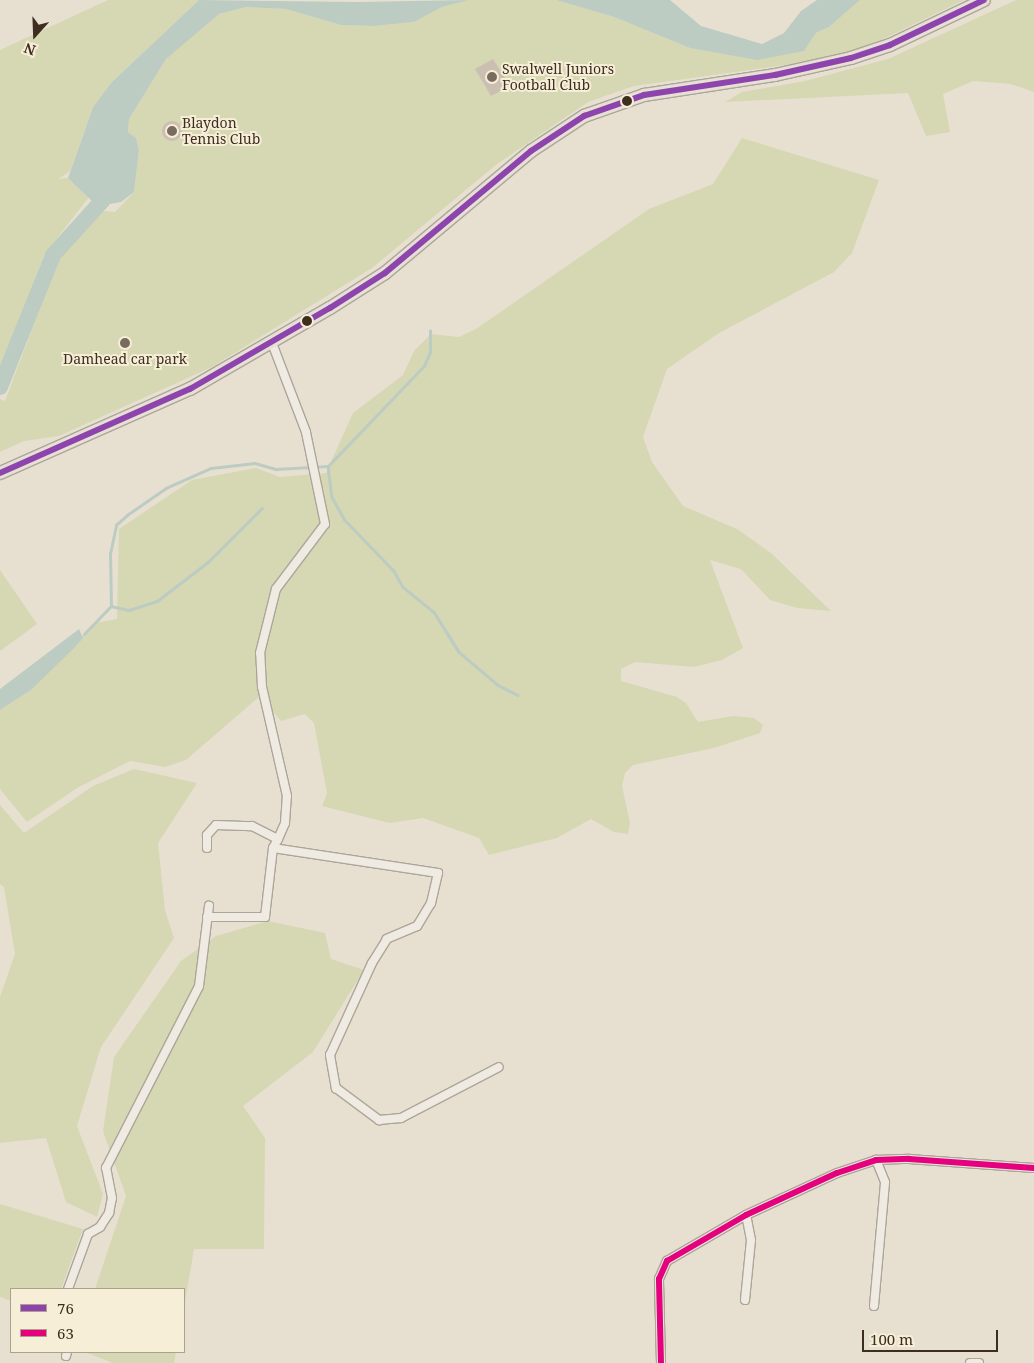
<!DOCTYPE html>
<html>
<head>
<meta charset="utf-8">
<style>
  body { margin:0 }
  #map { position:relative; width:1034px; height:1363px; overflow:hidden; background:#e7e0d1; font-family:"Noto Serif",serif }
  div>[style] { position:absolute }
  .green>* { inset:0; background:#d6d7b3 }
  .water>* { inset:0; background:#bcccc2 }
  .stream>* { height:2.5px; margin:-1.25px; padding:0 1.25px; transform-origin:1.25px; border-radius:1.25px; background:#bcccc2 }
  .river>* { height:16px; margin:-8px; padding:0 8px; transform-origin:8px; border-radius:8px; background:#bcccc2 }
  .building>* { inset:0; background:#cbbfb2 }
  .round { border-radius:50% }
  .roads { filter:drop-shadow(1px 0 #ada599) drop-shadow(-1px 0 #ada599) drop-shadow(0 1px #ada599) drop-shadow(0 -1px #ada599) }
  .minor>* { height:8px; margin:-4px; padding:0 4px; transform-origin:4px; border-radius:4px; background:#efebe3 }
  .primary>* { height:12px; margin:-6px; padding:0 6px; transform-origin:6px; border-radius:6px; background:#e6e1d4 }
  .bus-1>* { height:6px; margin:-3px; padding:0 3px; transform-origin:3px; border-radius:3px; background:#8e44ad }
  .bus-2>* { height:6px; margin:-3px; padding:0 3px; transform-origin:3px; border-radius:3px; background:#e5007d }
  .dots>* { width:14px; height:14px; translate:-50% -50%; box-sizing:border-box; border:2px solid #f7eed8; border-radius:50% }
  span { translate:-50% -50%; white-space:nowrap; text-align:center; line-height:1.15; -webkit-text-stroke:4px #f7eed8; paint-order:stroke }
  .poi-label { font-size:14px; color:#3d2e20 }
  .left { translate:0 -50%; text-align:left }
  .legend { position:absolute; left:10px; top:1288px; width:175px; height:65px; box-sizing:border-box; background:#f7eed8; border:1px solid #ada18e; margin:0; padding:6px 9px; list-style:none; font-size:15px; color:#3d2e20 }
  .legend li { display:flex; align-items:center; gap:10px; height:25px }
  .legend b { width:25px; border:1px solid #ada18e }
  .north { position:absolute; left:10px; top:10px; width:50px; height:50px; -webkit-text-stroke:4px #f7eed8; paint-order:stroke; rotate:200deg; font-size:14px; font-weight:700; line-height:20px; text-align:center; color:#3d2e20 }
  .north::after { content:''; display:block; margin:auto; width:18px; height:22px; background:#3d2e20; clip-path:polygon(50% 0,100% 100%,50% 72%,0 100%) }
  .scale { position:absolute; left:862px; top:1330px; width:136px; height:22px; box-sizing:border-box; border:2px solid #3d2e20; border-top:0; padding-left:6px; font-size:15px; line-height:18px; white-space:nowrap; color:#3d2e20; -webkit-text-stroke:4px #f7eed8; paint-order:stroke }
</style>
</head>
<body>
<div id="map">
  <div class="green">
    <div style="clip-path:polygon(108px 0,199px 0,112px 82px,93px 107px,70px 171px,58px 179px,68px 178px,89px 197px,44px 255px,0 370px,0 50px)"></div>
    <div style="clip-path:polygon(469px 0,556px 0,614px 17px,690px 48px,730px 55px,804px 51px,816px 33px,829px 27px,860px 0,964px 0,877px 42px,821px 60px,634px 86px,588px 102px,497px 164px,372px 268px,212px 367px,59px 436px,24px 441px,0 452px,0 399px,5px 401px,58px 260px,93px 210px,115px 212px,134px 192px,139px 150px,136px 138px,128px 132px,129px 119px,166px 59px,179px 45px,219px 14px,246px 7px,286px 9px,341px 25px,374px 26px,414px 22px,442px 7px)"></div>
    <div style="clip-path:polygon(1016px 0,1034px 0,1034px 92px,1011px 84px,973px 81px,943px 94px,950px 132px,926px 136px,908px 93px,725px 102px,742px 92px,805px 81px,888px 59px)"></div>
    <div style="clip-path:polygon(742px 138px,879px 180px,852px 253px,834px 272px,719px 333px,667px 369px,643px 437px,652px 462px,683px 506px,737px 529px,771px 553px,831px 611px,797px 608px,770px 600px,741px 569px,710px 560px,743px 648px,722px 660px,694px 667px,635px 662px,621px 669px,621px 681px,677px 697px,686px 703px,698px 722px,733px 716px,754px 718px,763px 725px,760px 733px,714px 748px,633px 765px,625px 773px,622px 786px,630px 823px,628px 834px,614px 832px,591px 819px,557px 838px,489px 855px,479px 838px,423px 818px,390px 823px,322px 806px,327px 793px,314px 723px,305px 714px,281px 721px,260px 696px,186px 760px,165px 767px,130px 761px,77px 788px,27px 822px,0 789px,0 710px,31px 690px,94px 623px,117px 619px,119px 529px,192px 480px,256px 468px,280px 477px,326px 473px,353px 413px,403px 375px,414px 351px,431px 334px,459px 337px,476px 329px,649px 209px,713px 184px)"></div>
    <div style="clip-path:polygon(0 570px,37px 624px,0 651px)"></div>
    <div style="clip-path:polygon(134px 769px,197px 783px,158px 843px,165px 910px,174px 938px,101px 1047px,77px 1126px,103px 1194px,97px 1217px,66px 1202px,46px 1138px,0 1143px,0 997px,15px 954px,4px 887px,0 884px,0 805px,24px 833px,93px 786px)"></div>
    <div style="clip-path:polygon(268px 921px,325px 933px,331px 959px,364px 970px,313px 1052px,243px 1106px,265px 1138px,264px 1249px,194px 1249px,184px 1308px,184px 1289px,95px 1289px,126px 1196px,103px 1131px,114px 1057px,181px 961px,216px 936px)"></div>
    <div style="clip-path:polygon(0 1204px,83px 1229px,61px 1289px,11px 1289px,11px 1301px,0 1297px)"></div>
    <div style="clip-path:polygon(85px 1352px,176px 1352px,174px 1363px,113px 1363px)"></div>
  </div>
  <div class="water">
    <div style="clip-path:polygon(199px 0,357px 2px,469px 0,442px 7px,414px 22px,374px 26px,341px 25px,286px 9px,246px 7px,219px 14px,166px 59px,129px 119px,128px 132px,136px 138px,139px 150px,134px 192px,121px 202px,93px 207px,92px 201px,68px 178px,93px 107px,112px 82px)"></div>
    <div style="clip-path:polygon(556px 0,670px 0,701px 26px,762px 44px,784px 33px,801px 11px,817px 0,860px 0,829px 27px,816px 33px,804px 51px,757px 60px,690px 48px,614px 17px)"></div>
    <div style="clip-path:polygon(79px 629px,83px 638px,74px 648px,31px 690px,0 710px,0 689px)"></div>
  </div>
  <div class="stream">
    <div style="left:328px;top:466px;width:31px;rotate:83deg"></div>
    <div style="left:332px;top:497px;width:26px;rotate:61deg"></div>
    <div style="left:345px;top:520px;width:71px;rotate:46.1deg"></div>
    <div style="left:394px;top:571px;width:18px;rotate:61deg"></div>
    <div style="left:403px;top:587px;width:40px;rotate:39deg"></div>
    <div style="left:434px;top:612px;width:47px;rotate:58deg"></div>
    <div style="left:459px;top:652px;width:51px;rotate:40.2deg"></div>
    <div style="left:498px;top:685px;width:22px;rotate:27deg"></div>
    <div style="left:111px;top:606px;width:18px;rotate:13deg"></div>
    <div style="left:129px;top:610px;width:29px;rotate:-18deg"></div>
    <div style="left:157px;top:601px;width:64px;rotate:-37.4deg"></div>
    <div style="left:208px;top:562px;width:76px;rotate:-45deg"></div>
    <div style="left:84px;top:634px;width:39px;rotate:-46deg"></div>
    <div style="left:111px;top:606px;width:52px;rotate:-91.1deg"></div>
    <div style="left:110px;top:554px;width:30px;rotate:-78deg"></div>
    <div style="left:116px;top:525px;width:15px;rotate:-42deg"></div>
    <div style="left:127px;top:515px;width:47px;rotate:-34.7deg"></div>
    <div style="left:166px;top:488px;width:49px;rotate:-24deg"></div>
    <div style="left:211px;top:468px;width:44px;rotate:-6.5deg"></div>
    <div style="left:255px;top:463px;width:22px;rotate:16deg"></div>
    <div style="left:276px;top:469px;width:52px;rotate:-3.3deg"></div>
    <div style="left:328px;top:466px;width:139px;rotate:-46.2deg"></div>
    <div style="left:424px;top:366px;width:15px;rotate:-67deg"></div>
    <div style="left:430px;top:352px;width:21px;rotate:-90deg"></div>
  </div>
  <div class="river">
    <div style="left:0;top:387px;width:142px;rotate:-68.1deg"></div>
    <div style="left:53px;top:255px;width:73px;rotate:-47.8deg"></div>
    <div style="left:102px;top:201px;width:13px;rotate:-77deg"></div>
  </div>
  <div class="building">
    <div style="clip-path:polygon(493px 59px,510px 86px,491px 96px,475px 69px)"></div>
    <div class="round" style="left:162px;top:121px;width:20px;height:20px"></div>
  </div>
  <div class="roads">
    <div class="minor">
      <div style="left:278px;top:839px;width:10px;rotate:119deg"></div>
      <div style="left:273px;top:848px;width:167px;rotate:8.6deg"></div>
      <div style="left:438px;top:873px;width:31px;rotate:103deg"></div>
      <div style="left:431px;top:903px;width:27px;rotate:121deg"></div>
      <div style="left:417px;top:926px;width:33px;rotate:157deg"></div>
      <div style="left:387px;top:939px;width:28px;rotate:122deg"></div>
      <div style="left:372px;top:963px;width:101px;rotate:114.5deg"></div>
      <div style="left:330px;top:1055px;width:34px;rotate:80deg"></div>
      <div style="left:336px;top:1088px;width:54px;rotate:36.7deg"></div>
      <div style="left:379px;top:1120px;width:22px;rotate:-5deg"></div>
      <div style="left:401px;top:1118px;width:110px;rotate:-27.5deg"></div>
      <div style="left:207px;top:848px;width:13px;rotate:-90deg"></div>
      <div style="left:207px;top:835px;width:13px;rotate:-48deg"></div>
      <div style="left:216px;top:825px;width:36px;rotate:2deg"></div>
      <div style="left:252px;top:826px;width:29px;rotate:27deg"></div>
      <div style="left:278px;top:839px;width:17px;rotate:-66deg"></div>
      <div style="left:285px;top:823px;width:27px;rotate:-86deg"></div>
      <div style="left:287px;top:796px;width:112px;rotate:-102.9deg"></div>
      <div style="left:262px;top:687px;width:34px;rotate:-93deg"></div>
      <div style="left:260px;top:653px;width:66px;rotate:-76deg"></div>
      <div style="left:276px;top:589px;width:81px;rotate:-53deg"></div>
      <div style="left:325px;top:524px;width:94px;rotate:-101.7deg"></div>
      <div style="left:306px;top:432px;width:95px;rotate:-110.9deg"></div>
      <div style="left:207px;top:917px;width:58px"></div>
      <div style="left:265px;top:917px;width:69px;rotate:-83.4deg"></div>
      <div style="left:68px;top:1289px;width:59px;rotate:-70deg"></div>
      <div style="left:88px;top:1234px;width:14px;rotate:-30deg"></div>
      <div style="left:100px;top:1227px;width:17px;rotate:-57deg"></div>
      <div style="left:109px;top:1213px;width:15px;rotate:-79deg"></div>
      <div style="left:112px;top:1198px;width:31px;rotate:-101deg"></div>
      <div style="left:106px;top:1168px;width:204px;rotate:-62.9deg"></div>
      <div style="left:199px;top:986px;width:81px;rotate:-82.9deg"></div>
      <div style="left:745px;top:1300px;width:60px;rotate:-84.3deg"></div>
      <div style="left:751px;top:1240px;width:25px;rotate:-101deg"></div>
      <div style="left:874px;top:1306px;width:124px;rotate:-84.9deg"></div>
      <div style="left:885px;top:1182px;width:24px;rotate:-112deg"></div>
      <div style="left:66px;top:1356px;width:4px;rotate:-76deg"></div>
      <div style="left:661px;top:1363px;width:84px;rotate:-91.4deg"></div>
      <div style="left:659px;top:1279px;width:20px;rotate:-66deg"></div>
      <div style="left:667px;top:1261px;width:91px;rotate:-30.2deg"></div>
      <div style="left:746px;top:1215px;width:100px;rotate:-24.8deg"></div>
      <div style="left:837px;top:1173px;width:41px;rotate:-18.4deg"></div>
      <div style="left:876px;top:1160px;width:33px;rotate:-2deg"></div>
      <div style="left:909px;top:1159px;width:125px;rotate:4.1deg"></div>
      <div style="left:970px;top:1363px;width:9px"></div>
    </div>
    <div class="primary">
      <div style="left:0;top:473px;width:208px;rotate:-23.9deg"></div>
      <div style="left:190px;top:389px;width:162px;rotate:-30.1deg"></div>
      <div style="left:330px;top:308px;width:65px;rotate:-32.5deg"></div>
      <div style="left:385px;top:273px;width:190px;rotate:-39.9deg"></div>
      <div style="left:531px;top:151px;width:64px;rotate:-33.4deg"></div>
      <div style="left:584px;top:116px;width:64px;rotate:-19.3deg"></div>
      <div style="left:644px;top:95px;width:133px;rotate:-8.7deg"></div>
      <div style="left:775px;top:75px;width:78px;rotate:-12.6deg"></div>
      <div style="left:851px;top:58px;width:41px;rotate:-18.4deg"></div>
      <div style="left:890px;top:45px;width:104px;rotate:-25.6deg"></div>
    </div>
  </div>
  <div class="bus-1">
    <div style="left:0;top:473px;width:208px;rotate:-23.9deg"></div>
    <div style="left:190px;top:389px;width:162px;rotate:-30.1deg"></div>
    <div style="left:330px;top:308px;width:65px;rotate:-32.5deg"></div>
    <div style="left:385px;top:273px;width:190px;rotate:-39.9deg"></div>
    <div style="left:531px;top:151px;width:64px;rotate:-33.4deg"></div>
    <div style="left:584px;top:116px;width:64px;rotate:-19.3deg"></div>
    <div style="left:644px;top:95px;width:133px;rotate:-8.7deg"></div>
    <div style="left:775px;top:75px;width:78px;rotate:-12.6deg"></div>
    <div style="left:851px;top:58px;width:41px;rotate:-18.4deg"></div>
    <div style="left:890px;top:45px;width:104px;rotate:-25.6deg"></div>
  </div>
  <div class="bus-2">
    <div style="left:661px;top:1363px;width:84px;rotate:-91.4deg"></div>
    <div style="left:659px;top:1279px;width:20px;rotate:-66deg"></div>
    <div style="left:667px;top:1261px;width:91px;rotate:-30.2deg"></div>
    <div style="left:746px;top:1215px;width:100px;rotate:-24.8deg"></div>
    <div style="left:837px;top:1173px;width:41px;rotate:-18.4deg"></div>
    <div style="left:876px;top:1160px;width:33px;rotate:-2deg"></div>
    <div style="left:909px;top:1159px;width:125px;rotate:4.1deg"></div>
  </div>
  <div class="dots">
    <div style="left:492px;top:77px;background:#786c5e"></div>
    <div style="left:627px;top:101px;background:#3d2e20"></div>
    <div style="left:172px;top:131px;background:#786c5e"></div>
    <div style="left:307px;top:321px;background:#3d2e20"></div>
    <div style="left:125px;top:343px;background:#786c5e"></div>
  </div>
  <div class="poi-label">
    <span class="left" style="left:502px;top:77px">Swalwell Juniors<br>Football Club</span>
    <span class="left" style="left:182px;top:131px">Blaydon<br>Tennis Club</span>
    <span style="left:125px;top:359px">Damhead car park</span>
  </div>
  <ul class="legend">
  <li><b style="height:6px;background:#8e44ad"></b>76</li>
  <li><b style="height:6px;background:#e5007d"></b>63</li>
  </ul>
  <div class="north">N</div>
  <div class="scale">100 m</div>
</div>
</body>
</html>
